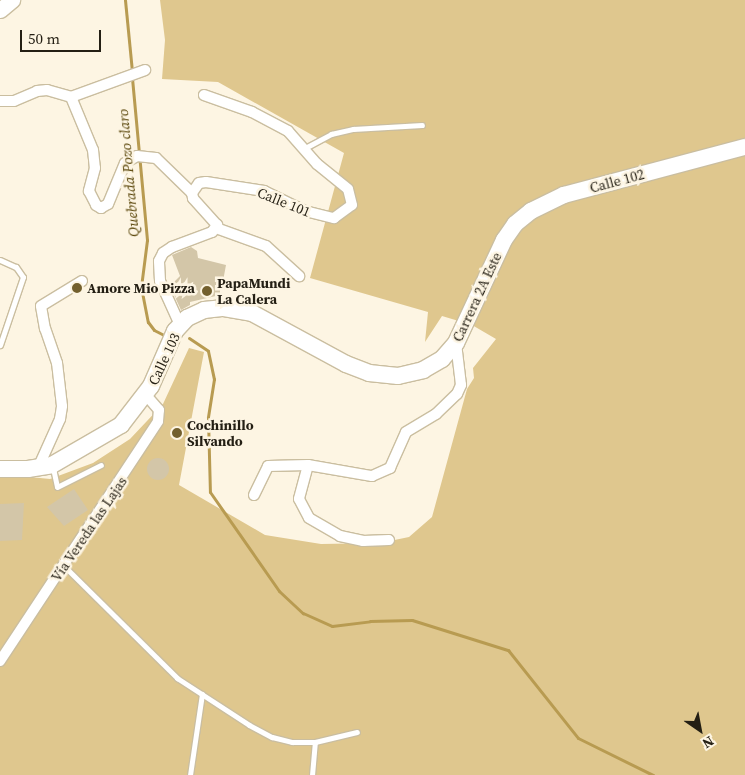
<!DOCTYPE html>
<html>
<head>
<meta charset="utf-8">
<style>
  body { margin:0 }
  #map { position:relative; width:745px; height:775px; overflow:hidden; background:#fdf5e3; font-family:"Source Serif 4",serif }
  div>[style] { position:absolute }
  .green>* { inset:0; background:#dfc78e }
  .stream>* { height:3px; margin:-1.5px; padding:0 1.5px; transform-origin:1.5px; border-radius:1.5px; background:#b89b51 }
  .building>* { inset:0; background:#d3c6a8 }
  .round { border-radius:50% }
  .roads { filter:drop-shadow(1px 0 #cabea0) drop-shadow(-1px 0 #cabea0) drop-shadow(0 1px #cabea0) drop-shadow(0 -1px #cabea0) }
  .lane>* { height:5px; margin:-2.5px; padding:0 2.5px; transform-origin:2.5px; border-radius:2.5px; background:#fff }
  .street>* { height:10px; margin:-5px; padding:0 5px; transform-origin:5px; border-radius:5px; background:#fff }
  .secondary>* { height:15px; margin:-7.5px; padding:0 7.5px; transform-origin:7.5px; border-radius:7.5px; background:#fff }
  .primary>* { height:16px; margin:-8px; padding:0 8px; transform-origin:8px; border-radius:8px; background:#fff }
  .dots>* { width:14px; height:14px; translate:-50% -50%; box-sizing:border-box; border:2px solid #fdf5e3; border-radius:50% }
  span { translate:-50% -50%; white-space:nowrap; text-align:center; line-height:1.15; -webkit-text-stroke:5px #fdf5e3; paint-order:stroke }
  .street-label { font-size:14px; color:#241f14 }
  .poi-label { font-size:14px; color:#241f14; font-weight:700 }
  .left { translate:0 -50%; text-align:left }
  .water-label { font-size:15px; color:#584407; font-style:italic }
  .north { position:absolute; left:675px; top:705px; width:50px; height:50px; -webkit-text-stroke:4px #fdf5e3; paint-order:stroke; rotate:147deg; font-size:14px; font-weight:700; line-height:20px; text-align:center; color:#241f14 }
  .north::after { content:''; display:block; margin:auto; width:18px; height:22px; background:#241f14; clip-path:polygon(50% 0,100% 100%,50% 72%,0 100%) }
  .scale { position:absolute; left:20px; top:30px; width:81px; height:22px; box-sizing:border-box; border:2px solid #241f14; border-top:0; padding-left:6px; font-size:15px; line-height:18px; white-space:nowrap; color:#241f14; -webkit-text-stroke:4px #fdf5e3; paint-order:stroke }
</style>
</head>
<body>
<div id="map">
  <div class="green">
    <div style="clip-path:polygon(160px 0,745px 0,745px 775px,0 775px,0 474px,50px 479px,93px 463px,130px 439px,163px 404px,189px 348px,204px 352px,179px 485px,265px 535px,321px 544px,380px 543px,409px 537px,432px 517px,467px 389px,474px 378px,473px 368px,496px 339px,472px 325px,442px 316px,425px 342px,428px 312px,310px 278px,344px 153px,218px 82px,162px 79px,165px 40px)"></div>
  </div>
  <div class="stream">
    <div style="left:125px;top:0;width:72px;rotate:84.4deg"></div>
    <div style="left:132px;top:78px;width:163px;rotate:84.7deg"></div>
    <div style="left:147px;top:240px;width:47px;rotate:97.3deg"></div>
    <div style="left:141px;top:287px;width:36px;rotate:79deg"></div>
    <div style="left:148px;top:322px;width:10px;rotate:53deg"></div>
    <div style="left:154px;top:330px;width:11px;rotate:27deg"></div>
    <div style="left:189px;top:338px;width:23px;rotate:34deg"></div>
    <div style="left:208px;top:351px;width:29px;rotate:78deg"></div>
    <div style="left:214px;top:379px;width:39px;rotate:99deg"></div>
    <div style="left:208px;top:418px;width:74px;rotate:88.5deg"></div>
    <div style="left:210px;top:492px;width:121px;rotate:55.1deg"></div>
    <div style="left:279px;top:591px;width:33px;rotate:43deg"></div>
    <div style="left:303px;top:613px;width:32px;rotate:24deg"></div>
    <div style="left:332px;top:626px;width:38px;rotate:-7deg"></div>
    <div style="left:370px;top:621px;width:42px;rotate:-1.4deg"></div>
    <div style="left:412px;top:620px;width:101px;rotate:17.4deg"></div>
    <div style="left:508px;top:650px;width:112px;rotate:51.5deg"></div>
    <div style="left:578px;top:738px;width:84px;rotate:26.3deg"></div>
  </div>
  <div class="building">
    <div style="clip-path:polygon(191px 247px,197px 251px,198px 258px,226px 265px,223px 281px,230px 280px,230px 289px,220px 290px,220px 295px,190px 302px,190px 305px,181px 310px,170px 286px,180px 276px,172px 255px)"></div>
    <div class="round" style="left:147px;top:458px;width:22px;height:22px"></div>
    <div style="clip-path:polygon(74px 489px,88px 510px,64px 526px,47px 507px)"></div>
    <div style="clip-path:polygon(24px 503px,22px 540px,0 541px,0 504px)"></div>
  </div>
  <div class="roads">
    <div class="lane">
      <div style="left:305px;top:148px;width:30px;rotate:-28deg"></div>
      <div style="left:331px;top:134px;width:23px;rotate:-13deg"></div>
      <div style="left:353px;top:129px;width:69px;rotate:-3.3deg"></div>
      <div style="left:0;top:260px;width:17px;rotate:24deg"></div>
      <div style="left:16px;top:267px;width:12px;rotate:55deg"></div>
      <div style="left:23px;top:277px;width:72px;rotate:108.7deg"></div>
      <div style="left:53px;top:468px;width:19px;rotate:78deg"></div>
      <div style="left:57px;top:487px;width:49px;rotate:-26.6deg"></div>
      <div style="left:63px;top:565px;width:161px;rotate:44.7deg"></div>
      <div style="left:177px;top:678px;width:86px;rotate:33.1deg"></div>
      <div style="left:249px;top:725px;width:26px;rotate:28deg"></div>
      <div style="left:272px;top:737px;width:21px;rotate:14deg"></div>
      <div style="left:292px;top:742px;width:23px"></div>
      <div style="left:315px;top:742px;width:43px;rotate:-13.4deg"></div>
      <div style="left:190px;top:775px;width:82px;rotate:-81.6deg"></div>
      <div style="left:312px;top:775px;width:33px;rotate:-85deg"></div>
    </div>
    <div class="street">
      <div style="left:71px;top:97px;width:57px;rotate:67.5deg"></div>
      <div style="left:93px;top:150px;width:18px;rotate:84deg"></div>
      <div style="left:95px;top:168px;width:24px;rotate:105deg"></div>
      <div style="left:89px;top:191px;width:16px;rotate:63deg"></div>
      <div style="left:96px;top:205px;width:6px;rotate:31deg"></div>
      <div style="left:101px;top:208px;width:8px;rotate:-30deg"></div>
      <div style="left:108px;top:204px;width:44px;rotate:-67.5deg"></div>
      <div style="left:125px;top:163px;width:14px;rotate:-30deg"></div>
      <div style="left:137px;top:156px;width:19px;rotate:6deg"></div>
      <div style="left:156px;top:158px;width:50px;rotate:44.2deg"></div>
      <div style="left:0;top:101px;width:14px"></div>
      <div style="left:14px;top:101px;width:25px;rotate:-23deg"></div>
      <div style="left:37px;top:91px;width:10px;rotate:-6deg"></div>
      <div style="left:47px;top:90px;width:25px;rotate:16deg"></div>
      <div style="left:71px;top:97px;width:79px;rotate:-20deg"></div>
      <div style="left:192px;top:193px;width:12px;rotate:-55deg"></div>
      <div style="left:199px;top:183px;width:7px;rotate:-8deg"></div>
      <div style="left:206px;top:182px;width:59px;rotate:8.8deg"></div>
      <div style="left:264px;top:191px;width:46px;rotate:26deg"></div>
      <div style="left:305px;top:211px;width:30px;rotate:14deg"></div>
      <div style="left:334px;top:218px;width:22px;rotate:-36deg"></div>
      <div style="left:352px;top:205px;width:16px;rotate:-104deg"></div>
      <div style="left:348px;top:189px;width:40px;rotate:-141deg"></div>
      <div style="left:317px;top:164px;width:44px;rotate:-131.3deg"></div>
      <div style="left:288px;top:131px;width:41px;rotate:-152.2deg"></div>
      <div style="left:252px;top:112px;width:51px;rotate:-160.5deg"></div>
      <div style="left:216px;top:228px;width:53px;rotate:19.8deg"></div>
      <div style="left:266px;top:246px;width:45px;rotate:42.3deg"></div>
      <div style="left:180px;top:325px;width:48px;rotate:-114.4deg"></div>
      <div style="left:160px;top:281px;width:20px;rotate:-93deg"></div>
      <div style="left:159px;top:261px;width:9px;rotate:-63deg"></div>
      <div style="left:163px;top:253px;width:11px;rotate:-34deg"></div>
      <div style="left:172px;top:247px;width:43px;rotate:-20.6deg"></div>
      <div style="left:212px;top:232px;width:9px;rotate:-54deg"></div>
      <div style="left:217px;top:225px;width:36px;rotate:-132deg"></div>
      <div style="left:193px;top:198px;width:5px;rotate:-101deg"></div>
      <div style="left:308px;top:465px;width:35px;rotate:105deg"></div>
      <div style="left:299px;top:499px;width:21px;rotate:62deg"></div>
      <div style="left:309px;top:518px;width:36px;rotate:30deg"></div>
      <div style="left:340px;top:536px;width:24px;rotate:12deg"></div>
      <div style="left:363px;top:541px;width:26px;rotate:-2deg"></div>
      <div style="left:38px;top:468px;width:54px;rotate:-65.8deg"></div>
      <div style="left:60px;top:419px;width:13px;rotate:-81deg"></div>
      <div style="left:62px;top:406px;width:43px;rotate:-96.6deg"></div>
      <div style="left:57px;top:363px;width:36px;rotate:-109deg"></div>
      <div style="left:45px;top:329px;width:23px;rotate:-100deg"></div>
      <div style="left:41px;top:306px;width:48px;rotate:-31.4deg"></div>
      <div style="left:254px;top:495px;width:32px;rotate:-64deg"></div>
      <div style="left:268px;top:466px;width:40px;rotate:-1.4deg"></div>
      <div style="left:308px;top:465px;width:65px;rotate:9.8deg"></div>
      <div style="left:372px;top:476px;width:20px;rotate:-24deg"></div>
      <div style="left:390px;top:468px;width:39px;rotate:-66deg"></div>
      <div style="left:406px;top:432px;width:35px;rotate:-31deg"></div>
      <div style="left:436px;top:414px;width:29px;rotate:-44deg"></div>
      <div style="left:457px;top:394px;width:10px;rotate:-66deg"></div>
      <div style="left:461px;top:385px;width:42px;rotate:-96.8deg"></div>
      <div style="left:0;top:661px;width:287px;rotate:-56.6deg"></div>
      <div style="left:158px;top:421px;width:11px;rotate:-85deg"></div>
      <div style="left:159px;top:410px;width:20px;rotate:-131deg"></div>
    </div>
    <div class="secondary">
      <div style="left:0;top:10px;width:16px;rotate:-40deg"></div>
    </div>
    <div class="primary">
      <div style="left:0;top:469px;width:28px"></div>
      <div style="left:28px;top:469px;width:24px;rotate:-9deg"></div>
      <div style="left:52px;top:465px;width:80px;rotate:-30.1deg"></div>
      <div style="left:121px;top:425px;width:49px;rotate:-52.4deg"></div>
      <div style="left:151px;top:386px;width:60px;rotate:-66.4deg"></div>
      <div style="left:175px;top:331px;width:18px;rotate:-47deg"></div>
      <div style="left:187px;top:318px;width:19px;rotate:-25deg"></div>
      <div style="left:204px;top:310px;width:20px;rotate:-6deg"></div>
      <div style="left:224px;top:308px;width:28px;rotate:10deg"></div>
      <div style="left:252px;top:313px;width:107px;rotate:28.5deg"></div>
      <div style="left:346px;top:364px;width:25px;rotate:21deg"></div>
      <div style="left:369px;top:373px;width:29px;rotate:6deg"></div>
      <div style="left:398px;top:376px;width:26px;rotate:-13deg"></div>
      <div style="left:423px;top:370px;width:22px;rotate:-30deg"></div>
      <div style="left:442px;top:359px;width:21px;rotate:-49deg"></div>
      <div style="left:456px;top:343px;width:114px;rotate:-65deg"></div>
      <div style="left:504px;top:240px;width:19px;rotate:-55deg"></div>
      <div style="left:515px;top:224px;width:21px;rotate:-39deg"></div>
      <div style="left:531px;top:211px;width:37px;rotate:-26deg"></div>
      <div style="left:564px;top:195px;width:187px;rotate:-14.9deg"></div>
    </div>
  </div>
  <div class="dots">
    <div style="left:77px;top:288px;background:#73602e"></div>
    <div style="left:207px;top:291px;background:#73602e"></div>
    <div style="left:177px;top:433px;background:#73602e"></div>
  </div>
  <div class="street-label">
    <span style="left:617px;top:181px;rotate:-15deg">Calle 102</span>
    <span style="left:284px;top:202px;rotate:22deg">Calle 101</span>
    <span style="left:477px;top:297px;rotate:-65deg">Carrera 2A Este</span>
    <span style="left:164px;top:359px;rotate:-65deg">Calle 103</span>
    <span style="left:89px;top:529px;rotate:-56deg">Vía Vereda las Lajas</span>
  </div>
  <div class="poi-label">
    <span class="left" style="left:217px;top:291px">PapaMundi<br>La Calera</span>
    <span class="left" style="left:87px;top:288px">Amore Mio Pizza</span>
    <span class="left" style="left:187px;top:433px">Cochinillo<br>Silvando</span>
  </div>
  <div class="water-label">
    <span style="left:128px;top:173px;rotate:-95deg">Quebrada Pozo claro</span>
  </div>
  <div class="north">N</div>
  <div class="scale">50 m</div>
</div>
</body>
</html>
